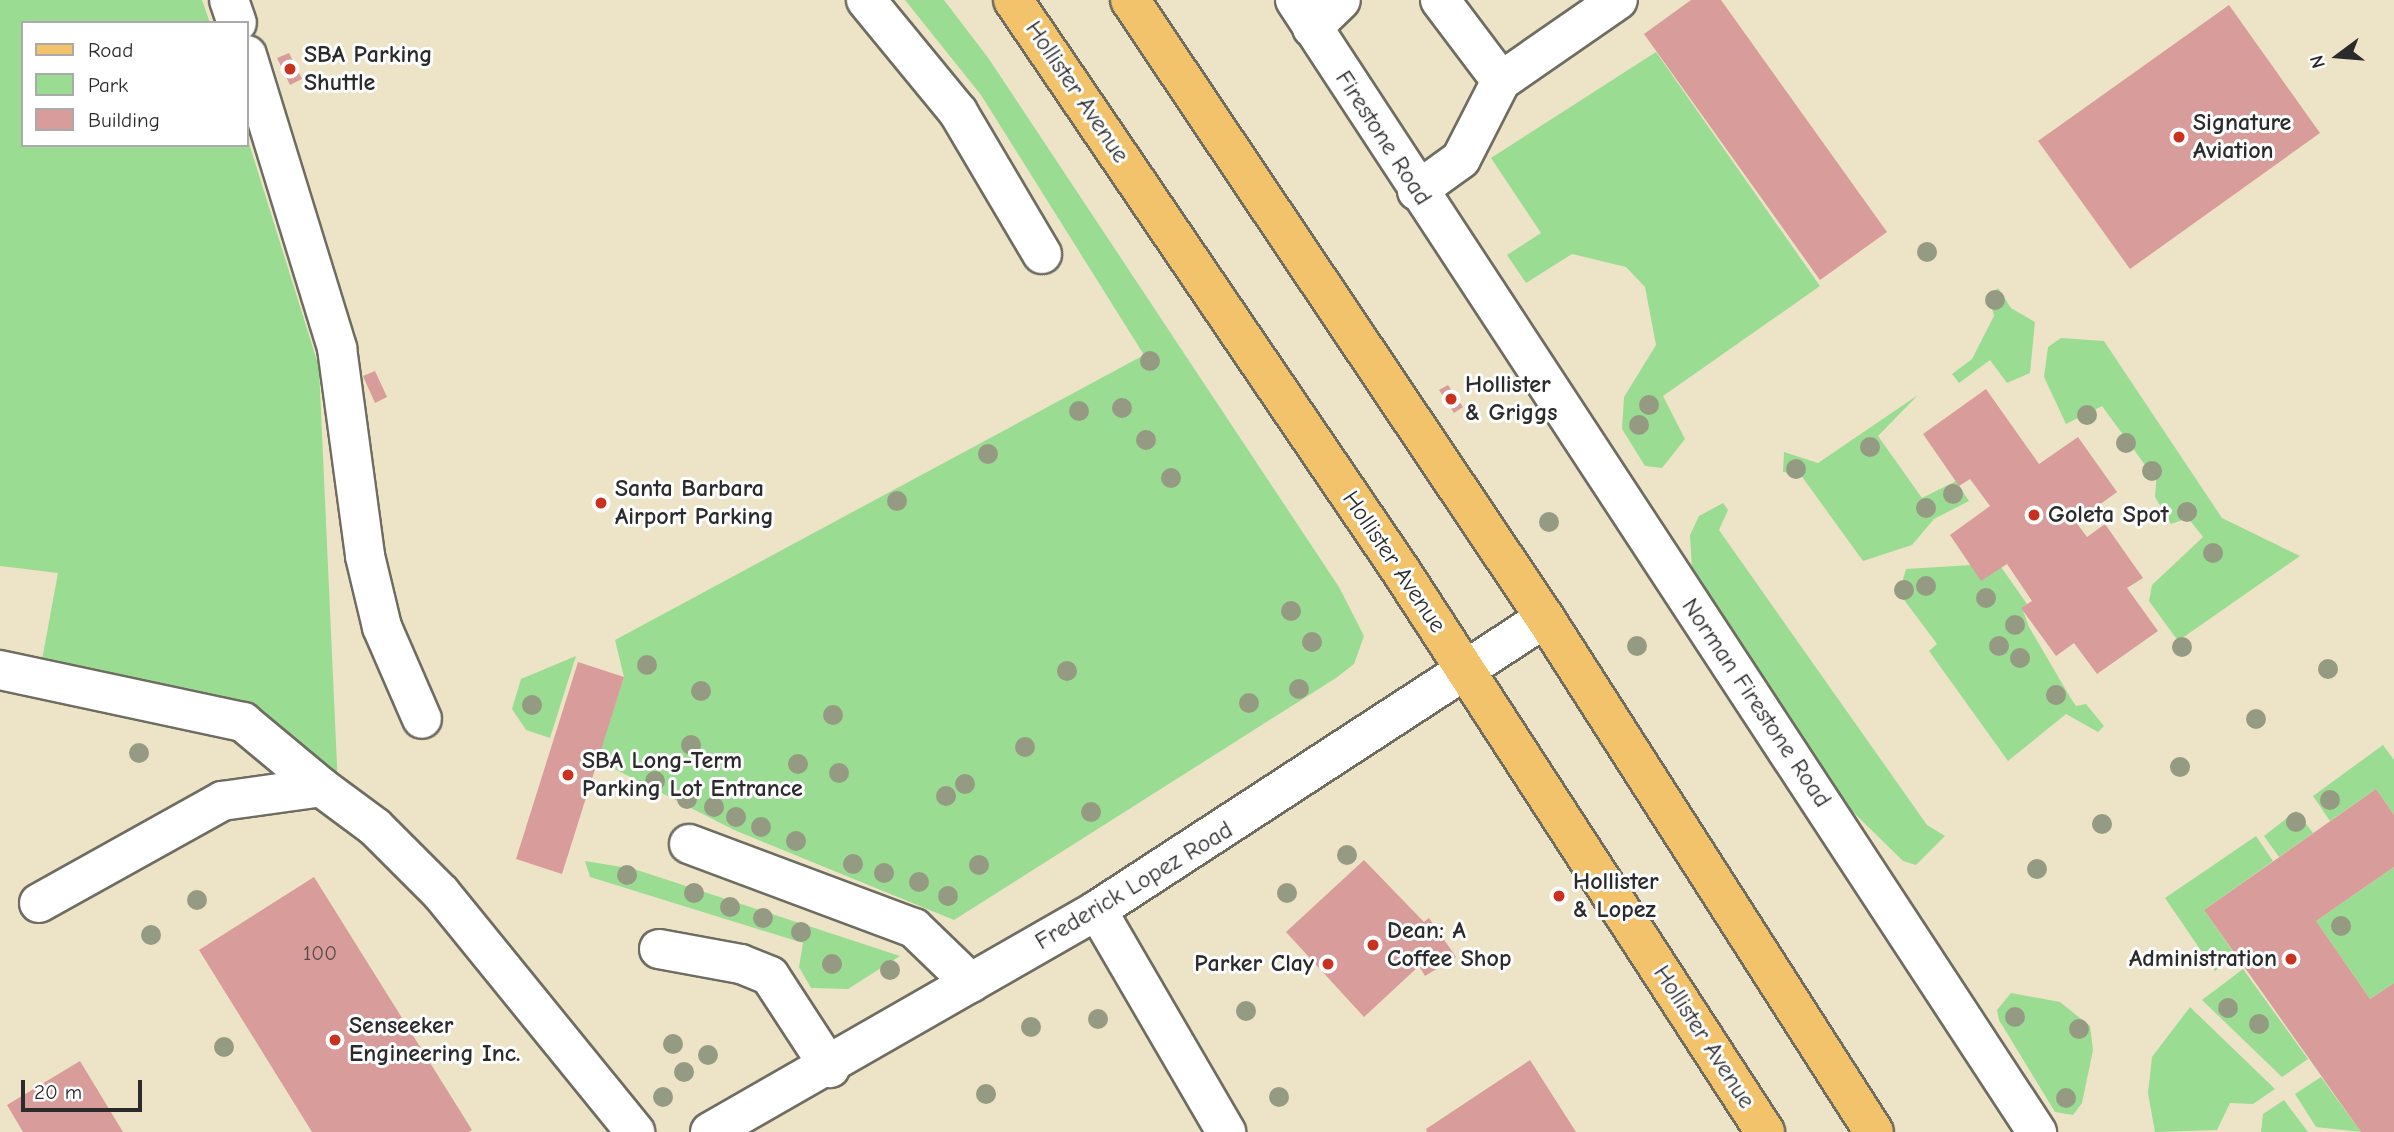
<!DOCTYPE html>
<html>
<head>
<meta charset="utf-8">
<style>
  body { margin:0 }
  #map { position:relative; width:2394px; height:1132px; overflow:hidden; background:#ede4c7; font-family:"Comic Neue",sans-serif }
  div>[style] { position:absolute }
  .green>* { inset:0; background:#9bdc93 }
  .building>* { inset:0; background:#d89c9b }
  .roads { filter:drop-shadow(2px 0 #6f6c62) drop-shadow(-2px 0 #6f6c62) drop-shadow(0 2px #6f6c62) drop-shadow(0 -2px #6f6c62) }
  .minor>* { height:38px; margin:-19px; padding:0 19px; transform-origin:19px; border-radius:19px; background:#fff }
  .major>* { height:38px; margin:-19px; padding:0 19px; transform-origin:19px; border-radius:19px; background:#f2c36a }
  .trees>* { width:20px; height:20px; margin:-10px; border-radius:50%; background:#959b82 }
  .dots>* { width:19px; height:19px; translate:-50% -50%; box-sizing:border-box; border:4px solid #fff; border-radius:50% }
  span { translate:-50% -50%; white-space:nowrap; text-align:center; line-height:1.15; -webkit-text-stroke:6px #fff; paint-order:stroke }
  .number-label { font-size:21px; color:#564747 }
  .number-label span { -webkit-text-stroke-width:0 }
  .poi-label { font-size:24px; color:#2b2b2b; font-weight:700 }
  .left { translate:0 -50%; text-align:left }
  .right { translate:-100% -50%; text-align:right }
  .street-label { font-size:24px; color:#2b2b2b }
  .legend { position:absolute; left:21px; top:21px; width:228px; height:126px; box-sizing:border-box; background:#fff; border:2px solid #aaa; margin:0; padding:9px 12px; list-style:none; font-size:21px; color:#2b2b2b }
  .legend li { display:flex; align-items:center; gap:14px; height:35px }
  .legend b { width:35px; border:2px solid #aaa }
  .north { position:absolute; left:2303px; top:21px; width:70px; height:70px; -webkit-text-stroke:5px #fff; paint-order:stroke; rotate:254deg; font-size:19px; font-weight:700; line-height:28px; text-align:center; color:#2b2b2b }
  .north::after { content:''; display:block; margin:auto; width:24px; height:32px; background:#2b2b2b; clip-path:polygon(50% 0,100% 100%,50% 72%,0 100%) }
  .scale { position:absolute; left:21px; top:1080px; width:121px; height:32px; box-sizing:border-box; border:4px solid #2b2b2b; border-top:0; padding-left:9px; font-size:21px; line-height:24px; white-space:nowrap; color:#2b2b2b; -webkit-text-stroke:5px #fff; paint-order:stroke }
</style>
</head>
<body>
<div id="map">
  <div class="green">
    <div style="clip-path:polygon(0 0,202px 0,210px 23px,23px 23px,23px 145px,247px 145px,247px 137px,319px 367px,338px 787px,252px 717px,41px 665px,58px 573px,0 566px)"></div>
    <div style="clip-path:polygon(905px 0,944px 0,989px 59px,1339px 587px,1364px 636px,1354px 664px,1336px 678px,954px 920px,734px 830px,597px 760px,624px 677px,615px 640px,1144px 355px,981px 95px)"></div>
    <div style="clip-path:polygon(1656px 52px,1820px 286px,1663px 396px,1685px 439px,1662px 468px,1645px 466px,1622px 429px,1624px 397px,1656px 345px,1645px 287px,1626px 267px,1572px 254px,1526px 283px,1507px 255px,1541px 233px,1491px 158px)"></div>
    <div style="clip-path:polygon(1998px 288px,2011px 308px,2035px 322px,2030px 373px,2007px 383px,1990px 360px,1959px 383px,1952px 374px,1972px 359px,1994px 316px,1989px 297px)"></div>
    <div style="clip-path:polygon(2061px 338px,2104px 341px,2222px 518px,2300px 556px,2178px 641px,2149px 601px,2152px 585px,2203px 537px,2188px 518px,2171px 524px,2155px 497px,2157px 470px,2145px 465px,2102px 406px,2066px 424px,2044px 377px,2048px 347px)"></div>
    <div style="clip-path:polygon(1918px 395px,1878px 436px,1922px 498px,1956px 481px,1969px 501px,1934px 519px,1912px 545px,1863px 561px,1800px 474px,1783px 472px,1784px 452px,1818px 463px)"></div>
    <div style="clip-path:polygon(1723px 503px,1728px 510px,1719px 530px,1927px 825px,1945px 836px,1916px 865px,1903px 861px,1852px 811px,1692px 569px,1690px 535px,1699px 516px)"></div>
    <div style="clip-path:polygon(1971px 565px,2001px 567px,2027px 604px,2022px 608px,2029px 627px,2070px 697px,2076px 706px,2086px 704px,2104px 726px,2098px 732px,2066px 714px,2008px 761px,1929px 651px,1937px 644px,1899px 593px,1906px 569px)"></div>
    <div style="clip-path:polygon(576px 656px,550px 738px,526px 730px,512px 709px,521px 679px)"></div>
    <div style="clip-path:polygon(2383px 745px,2394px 760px,2394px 815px,2376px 789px,2330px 821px,2313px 796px)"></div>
    <div style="clip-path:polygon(2296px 811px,2313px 833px,2279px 857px,2264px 836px)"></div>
    <div style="clip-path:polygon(2256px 836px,2273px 861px,2204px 910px,2236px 956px,2215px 971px,2165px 898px)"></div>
    <div style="clip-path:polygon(585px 861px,634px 869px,900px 956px,848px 989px,811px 988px,799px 967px,803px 943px,590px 877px)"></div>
    <div style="clip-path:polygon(2394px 867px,2394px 983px,2370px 999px,2316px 921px)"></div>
    <div style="clip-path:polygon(2243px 969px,2308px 1059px,2282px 1077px,2202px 1000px)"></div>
    <div style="clip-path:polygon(2011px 993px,2060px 1002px,2090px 1026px,2093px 1050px,2082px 1103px,2073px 1115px,2055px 1112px,1999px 1020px,1997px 1010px)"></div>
    <div style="clip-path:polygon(2190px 1007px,2275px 1089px,2253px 1104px,2230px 1103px,2217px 1130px,2155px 1132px,2148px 1093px,2152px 1057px)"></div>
    <div style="clip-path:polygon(2321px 1077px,2361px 1132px,2316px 1127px,2295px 1094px)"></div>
    <div style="clip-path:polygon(2284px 1100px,2308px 1132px,2261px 1132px,2263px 1114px)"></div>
  </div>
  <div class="building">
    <div style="clip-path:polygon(1691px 0,1721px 0,1887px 232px,1820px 280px,1644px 34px)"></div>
    <div style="clip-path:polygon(2229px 5px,2320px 133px,2130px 269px,2038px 141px)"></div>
    <div style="clip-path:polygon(289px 53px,302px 79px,290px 85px,277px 58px)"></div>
    <div style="clip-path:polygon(375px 371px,387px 397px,375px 403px,363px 376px)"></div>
    <div style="clip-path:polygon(1448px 385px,1463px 407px,1454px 413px,1439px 390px)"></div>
    <div style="clip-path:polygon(1986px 389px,2039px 464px,2078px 437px,2117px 492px,2076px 522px,2087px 537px,2105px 524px,2143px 578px,2127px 588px,2158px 631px,2097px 674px,2074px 643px,2056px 656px,2021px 608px,2032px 601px,2007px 564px,1981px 581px,1950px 535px,1990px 506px,1970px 479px,1959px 486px,1923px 434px)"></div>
    <div style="clip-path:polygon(578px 662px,624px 677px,562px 874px,516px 859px)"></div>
    <div style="clip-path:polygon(2376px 789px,2394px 815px,2394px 867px,2316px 921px,2370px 999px,2394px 983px,2394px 1132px,2361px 1132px,2204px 910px)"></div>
    <div style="clip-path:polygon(1364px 860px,1424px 922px,1429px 918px,1456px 957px,1425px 976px,1419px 966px,1364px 1017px,1286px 932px)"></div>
    <div style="clip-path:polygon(314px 877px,472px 1130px,469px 1132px,312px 1132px,199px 950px)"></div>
    <div style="clip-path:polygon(1530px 1060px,1576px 1132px,1427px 1132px,1426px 1129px)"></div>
    <div style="clip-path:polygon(80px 1061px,123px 1132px,23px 1132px,7px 1105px)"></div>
  </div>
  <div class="roads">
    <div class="minor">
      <div style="left:229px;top:0;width:24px;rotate:71deg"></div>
      <div style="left:866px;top:0;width:145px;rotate:50.6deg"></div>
      <div style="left:958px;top:112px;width:165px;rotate:59.4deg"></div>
      <div style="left:1295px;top:0;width:1354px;rotate:56.76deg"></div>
      <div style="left:1440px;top:0;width:101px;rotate:53deg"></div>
      <div style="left:1312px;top:28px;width:40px;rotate:-44deg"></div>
      <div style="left:247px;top:55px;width:307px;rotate:72.9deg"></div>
      <div style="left:337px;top:348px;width:210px;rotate:82.3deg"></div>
      <div style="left:365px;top:556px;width:73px;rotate:76.5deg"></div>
      <div style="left:382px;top:627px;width:100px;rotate:66.5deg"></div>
      <div style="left:1417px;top:191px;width:54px;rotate:-36deg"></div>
      <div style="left:1461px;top:159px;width:88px;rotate:-62.9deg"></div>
      <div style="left:1501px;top:81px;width:142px;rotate:-34.7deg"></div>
      <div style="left:0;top:670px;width:249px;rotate:12.1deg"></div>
      <div style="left:243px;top:722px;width:102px;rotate:39.8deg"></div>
      <div style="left:689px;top:844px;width:240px;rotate:20.5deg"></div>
      <div style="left:914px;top:928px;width:79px;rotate:44deg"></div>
      <div style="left:39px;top:903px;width:210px;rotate:-29.1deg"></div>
      <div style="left:222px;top:801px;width:100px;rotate:-8deg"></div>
      <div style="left:321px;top:787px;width:67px;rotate:36.5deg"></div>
      <div style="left:375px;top:827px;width:93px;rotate:45deg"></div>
      <div style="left:441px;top:893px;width:308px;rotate:50.9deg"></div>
      <div style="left:1097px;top:910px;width:257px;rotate:59.8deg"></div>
      <div style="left:659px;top:949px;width:83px;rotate:10.4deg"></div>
      <div style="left:741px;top:964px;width:31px;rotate:22deg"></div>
      <div style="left:770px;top:976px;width:110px;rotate:56.9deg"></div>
      <div style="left:710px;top:1132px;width:446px;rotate:-29.8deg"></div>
      <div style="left:1097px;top:910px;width:535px;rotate:-33.1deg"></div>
    </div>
    <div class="major">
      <div style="left:1013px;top:0;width:690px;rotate:55.8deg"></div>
      <div style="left:1401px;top:571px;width:669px;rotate:57.02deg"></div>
      <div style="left:1130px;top:0;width:744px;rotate:56.12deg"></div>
      <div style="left:1545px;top:618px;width:610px;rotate:57.38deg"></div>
    </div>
  </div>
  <div class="trees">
    <div style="left:1927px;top:252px"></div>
    <div style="left:1995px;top:300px"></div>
    <div style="left:1150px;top:361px"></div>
    <div style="left:1649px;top:405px"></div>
    <div style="left:1122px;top:408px"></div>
    <div style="left:1079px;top:411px"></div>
    <div style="left:2087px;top:415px"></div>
    <div style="left:1639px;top:425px"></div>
    <div style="left:1146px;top:440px"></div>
    <div style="left:2126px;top:443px"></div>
    <div style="left:1870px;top:447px"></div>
    <div style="left:988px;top:454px"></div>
    <div style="left:1796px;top:469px"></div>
    <div style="left:2152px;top:471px"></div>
    <div style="left:1171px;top:478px"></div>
    <div style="left:1953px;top:494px"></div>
    <div style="left:897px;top:501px"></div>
    <div style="left:1926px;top:508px"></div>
    <div style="left:2187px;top:512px"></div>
    <div style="left:1549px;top:522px"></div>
    <div style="left:2213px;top:553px"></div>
    <div style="left:1926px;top:586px"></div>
    <div style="left:1904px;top:590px"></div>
    <div style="left:1986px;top:598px"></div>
    <div style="left:1291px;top:611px"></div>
    <div style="left:2015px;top:625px"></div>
    <div style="left:1312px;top:642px"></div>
    <div style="left:1637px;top:646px"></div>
    <div style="left:1999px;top:646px"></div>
    <div style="left:2182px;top:647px"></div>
    <div style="left:2020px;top:658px"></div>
    <div style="left:647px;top:665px"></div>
    <div style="left:2328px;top:669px"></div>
    <div style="left:1067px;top:671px"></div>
    <div style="left:1299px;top:689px"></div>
    <div style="left:701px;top:691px"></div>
    <div style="left:2056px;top:695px"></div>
    <div style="left:1249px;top:703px"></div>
    <div style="left:532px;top:705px"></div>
    <div style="left:833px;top:715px"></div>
    <div style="left:2256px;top:719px"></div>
    <div style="left:691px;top:745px"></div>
    <div style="left:1025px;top:747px"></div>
    <div style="left:139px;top:753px"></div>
    <div style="left:798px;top:764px"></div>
    <div style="left:2180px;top:767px"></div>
    <div style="left:839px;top:773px"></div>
    <div style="left:655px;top:781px"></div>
    <div style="left:965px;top:784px"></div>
    <div style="left:946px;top:796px"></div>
    <div style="left:687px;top:799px"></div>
    <div style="left:2330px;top:800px"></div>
    <div style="left:714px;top:807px"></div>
    <div style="left:1091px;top:812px"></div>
    <div style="left:736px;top:817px"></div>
    <div style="left:2296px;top:822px"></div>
    <div style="left:2102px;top:824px"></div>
    <div style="left:761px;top:827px"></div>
    <div style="left:796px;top:841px"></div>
    <div style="left:1347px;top:855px"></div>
    <div style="left:853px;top:864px"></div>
    <div style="left:979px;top:865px"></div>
    <div style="left:2037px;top:869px"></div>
    <div style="left:884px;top:873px"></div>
    <div style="left:627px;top:875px"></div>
    <div style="left:919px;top:882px"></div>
    <div style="left:694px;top:893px"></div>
    <div style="left:1287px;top:893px"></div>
    <div style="left:948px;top:896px"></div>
    <div style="left:197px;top:900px"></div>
    <div style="left:730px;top:907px"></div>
    <div style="left:763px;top:918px"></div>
    <div style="left:2341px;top:926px"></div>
    <div style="left:801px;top:932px"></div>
    <div style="left:151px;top:935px"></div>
    <div style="left:832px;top:964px"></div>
    <div style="left:890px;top:970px"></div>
    <div style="left:2228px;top:1008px"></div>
    <div style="left:1246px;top:1011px"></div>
    <div style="left:2015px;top:1017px"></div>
    <div style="left:1098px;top:1019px"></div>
    <div style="left:2259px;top:1024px"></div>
    <div style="left:1031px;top:1027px"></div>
    <div style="left:2079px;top:1029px"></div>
    <div style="left:673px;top:1044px"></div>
    <div style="left:224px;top:1047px"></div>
    <div style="left:708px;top:1055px"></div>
    <div style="left:684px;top:1072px"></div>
    <div style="left:986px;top:1094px"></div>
    <div style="left:663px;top:1097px"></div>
    <div style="left:1279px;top:1097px"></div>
    <div style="left:2066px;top:1098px"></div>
  </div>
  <div class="dots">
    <div style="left:290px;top:69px;background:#c8321e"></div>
    <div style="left:2179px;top:137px;background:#c8321e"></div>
    <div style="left:1451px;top:399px;background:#c8321e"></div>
    <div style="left:601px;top:503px;background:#c8321e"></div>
    <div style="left:2034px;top:515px;background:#c8321e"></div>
    <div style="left:568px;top:775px;background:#c8321e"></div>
    <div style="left:1559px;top:896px;background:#c8321e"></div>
    <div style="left:1373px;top:945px;background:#c8321e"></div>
    <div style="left:2291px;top:959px;background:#c8321e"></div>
    <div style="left:1328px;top:964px;background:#c8321e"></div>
    <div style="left:335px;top:1040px;background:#c8321e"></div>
  </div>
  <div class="number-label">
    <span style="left:320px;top:953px">100</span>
  </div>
  <div class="poi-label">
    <span class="left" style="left:304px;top:69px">SBA Parking<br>Shuttle</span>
    <span class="left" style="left:2193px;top:137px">Signature<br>Aviation</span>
    <span class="left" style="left:1465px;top:399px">Hollister<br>&amp; Griggs</span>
    <span class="left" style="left:615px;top:503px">Santa Barbara<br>Airport Parking</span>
    <span class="left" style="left:2048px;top:515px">Goleta Spot</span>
    <span class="left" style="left:582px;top:775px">SBA Long-Term<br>Parking Lot Entrance</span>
    <span class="left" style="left:1573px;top:896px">Hollister<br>&amp; Lopez</span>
    <span class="left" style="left:1387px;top:945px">Dean: A<br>Coffee Shop</span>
    <span class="right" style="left:2277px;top:959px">Administration</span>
    <span class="right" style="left:1314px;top:964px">Parker Clay</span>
    <span class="left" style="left:349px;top:1040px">Senseeker<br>Engineering Inc.</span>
  </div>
  <div class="street-label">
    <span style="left:1077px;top:92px;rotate:56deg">Hollister Avenue</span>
    <span style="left:1383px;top:138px;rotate:57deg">Firestone Road</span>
    <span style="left:1394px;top:562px;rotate:56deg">Hollister Avenue</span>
    <span style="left:1756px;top:703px;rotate:56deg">Norman Firestone Road</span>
    <span style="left:1134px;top:886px;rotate:-31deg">Frederick Lopez Road</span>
    <span style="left:1704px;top:1037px;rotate:57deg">Hollister Avenue</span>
  </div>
  <ul class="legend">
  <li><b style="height:9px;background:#f2c36a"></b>Road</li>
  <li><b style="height:19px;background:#9bdc93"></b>Park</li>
  <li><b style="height:19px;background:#d89c9b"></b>Building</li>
  </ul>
  <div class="north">N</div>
  <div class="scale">20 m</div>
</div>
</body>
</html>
